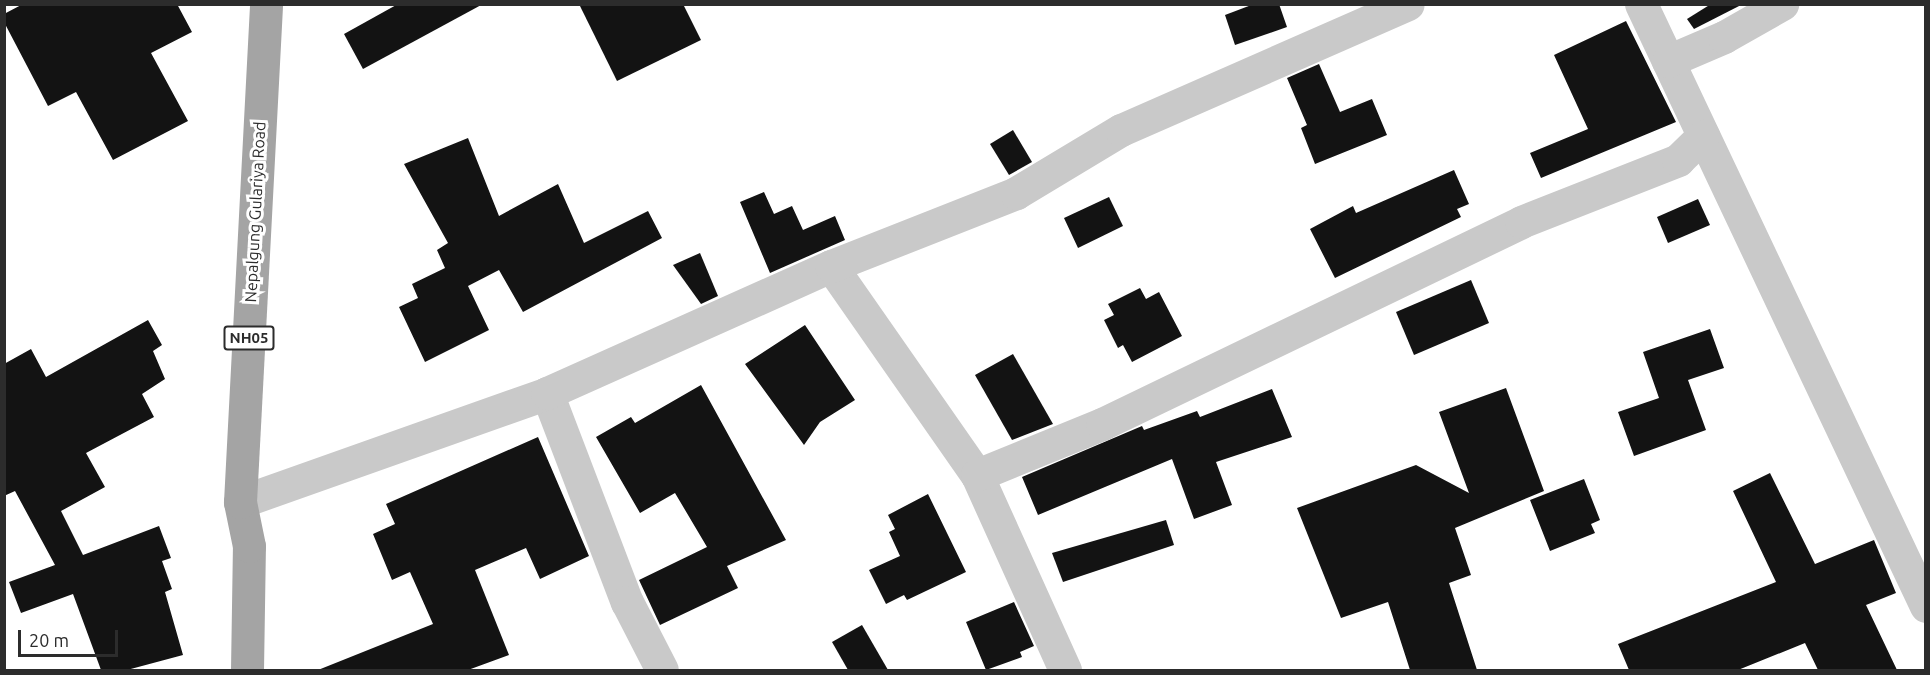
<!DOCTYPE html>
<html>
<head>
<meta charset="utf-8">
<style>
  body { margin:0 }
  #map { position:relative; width:1930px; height:675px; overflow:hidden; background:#fff; font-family:Ubuntu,sans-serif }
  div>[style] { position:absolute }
  .building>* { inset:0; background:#131313 }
  .street>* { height:33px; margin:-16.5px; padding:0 16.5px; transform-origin:16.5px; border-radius:16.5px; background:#c9c9c9 }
  .primary>* { height:33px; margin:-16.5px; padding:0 16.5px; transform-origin:16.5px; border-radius:16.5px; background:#a4a4a4 }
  span { translate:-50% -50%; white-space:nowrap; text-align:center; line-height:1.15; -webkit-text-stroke:6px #fff; paint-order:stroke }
  .shield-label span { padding:2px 4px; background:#fff; border:2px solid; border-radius:4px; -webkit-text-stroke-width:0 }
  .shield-label { font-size:15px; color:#2c2c2c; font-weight:700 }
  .street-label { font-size:16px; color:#2c2c2c }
  .frame { position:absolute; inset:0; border:6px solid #2c2c2c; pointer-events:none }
  .scale { position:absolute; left:18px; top:630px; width:100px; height:27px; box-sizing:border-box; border:3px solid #2c2c2c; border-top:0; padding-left:8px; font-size:18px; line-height:21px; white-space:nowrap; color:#2c2c2c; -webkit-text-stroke:4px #fff; paint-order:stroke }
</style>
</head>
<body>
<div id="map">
  <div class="building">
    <div style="clip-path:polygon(23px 4px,177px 4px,192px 32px,151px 53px,188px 121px,113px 160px,76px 92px,48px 106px,4px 22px,4px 14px)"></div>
    <div style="clip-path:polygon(398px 4px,483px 4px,363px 69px,344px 34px)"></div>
    <div style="clip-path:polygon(579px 4px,683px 4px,701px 40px,617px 81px)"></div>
    <div style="clip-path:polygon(1254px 4px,1279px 4px,1287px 27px,1235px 45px,1225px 15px)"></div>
    <div style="clip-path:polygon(1711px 4px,1743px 4px,1694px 29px,1687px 19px)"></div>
    <div style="clip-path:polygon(1626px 21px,1676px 122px,1541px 178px,1530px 153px,1588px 129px,1554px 55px)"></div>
    <div style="clip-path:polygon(1319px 64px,1340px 112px,1372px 99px,1387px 135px,1315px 164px,1301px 128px,1307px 125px,1287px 78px)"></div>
    <div style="clip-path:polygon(1013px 130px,1032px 162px,1009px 175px,990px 144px)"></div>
    <div style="clip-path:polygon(468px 138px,499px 216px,558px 184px,584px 243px,648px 211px,662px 238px,523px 312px,499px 270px,468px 286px,489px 330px,425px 362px,399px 307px,418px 298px,412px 284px,445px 268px,437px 250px,448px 243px,404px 164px)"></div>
    <div style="clip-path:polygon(1454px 170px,1469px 204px,1457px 209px,1461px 217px,1335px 278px,1310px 229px,1353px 206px,1356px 213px)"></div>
    <div style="clip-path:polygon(764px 192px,774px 214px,792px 206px,803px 230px,835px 216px,845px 240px,770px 273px,740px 202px)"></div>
    <div style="clip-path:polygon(1109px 197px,1123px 226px,1078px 248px,1064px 218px)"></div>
    <div style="clip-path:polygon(1698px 199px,1710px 225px,1668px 243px,1657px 217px)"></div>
    <div style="clip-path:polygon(700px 253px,718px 296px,701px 304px,673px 265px)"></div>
    <div style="clip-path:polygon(1471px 280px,1489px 323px,1414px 355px,1396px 312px)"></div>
    <div style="clip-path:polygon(1140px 288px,1146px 299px,1159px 292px,1182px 336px,1132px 362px,1123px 345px,1118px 348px,1104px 320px,1114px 315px,1108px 304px)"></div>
    <div style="clip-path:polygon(148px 320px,162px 345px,153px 351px,165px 379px,142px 394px,154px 417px,86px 453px,105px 487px,61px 511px,83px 555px,159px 526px,171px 558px,162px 561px,172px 589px,165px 592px,183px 655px,127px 670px,101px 670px,73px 594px,21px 613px,9px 582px,55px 565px,15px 491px,4px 496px,4px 364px,31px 349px,46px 377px)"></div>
    <div style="clip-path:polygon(805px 325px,855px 400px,820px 422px,804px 445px,745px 364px)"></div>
    <div style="clip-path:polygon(1710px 329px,1724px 368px,1688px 380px,1706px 430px,1634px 456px,1618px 412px,1659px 398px,1643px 352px)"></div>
    <div style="clip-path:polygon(1013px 354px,1053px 424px,1012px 440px,975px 375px)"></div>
    <div style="clip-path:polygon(701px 385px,786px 540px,727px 566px,738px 588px,660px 625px,639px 580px,707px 547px,675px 493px,640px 513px,596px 437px,631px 417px,635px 423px)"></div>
    <div style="clip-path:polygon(1506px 388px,1544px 491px,1455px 528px,1471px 575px,1449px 583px,1477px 670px,1410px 670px,1388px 602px,1341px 618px,1297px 508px,1416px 465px,1469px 493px,1439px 412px)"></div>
    <div style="clip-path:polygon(1272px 389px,1292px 437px,1216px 462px,1232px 505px,1194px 519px,1172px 459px,1038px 515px,1022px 477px,1142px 426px,1144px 430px,1197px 411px,1200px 417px)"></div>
    <div style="clip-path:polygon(538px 437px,589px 556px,540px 579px,526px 548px,475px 570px,509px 655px,468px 670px,318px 670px,433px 624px,410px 572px,392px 580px,373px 534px,395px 524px,386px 504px)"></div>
    <div style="clip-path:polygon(1770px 473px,1815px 564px,1874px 540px,1896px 593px,1866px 605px,1897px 670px,1818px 670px,1805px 643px,1738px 670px,1629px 670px,1618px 644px,1776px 582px,1733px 491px)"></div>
    <div style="clip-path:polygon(1584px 479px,1600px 520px,1591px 524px,1595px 533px,1550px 551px,1530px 500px)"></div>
    <div style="clip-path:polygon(928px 494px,966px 572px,907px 600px,904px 595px,886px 604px,869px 570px,900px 556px,889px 532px,895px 529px,888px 515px)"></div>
    <div style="clip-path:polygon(1166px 520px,1174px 545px,1063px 582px,1052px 553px)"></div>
    <div style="clip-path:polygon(1014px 602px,1034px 646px,1020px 652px,1022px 657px,986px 670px,966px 622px)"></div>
    <div style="clip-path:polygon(862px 625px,888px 670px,848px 670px,832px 642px)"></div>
  </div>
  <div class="street">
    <div style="left:1641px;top:4px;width:666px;rotate:64.67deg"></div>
    <div style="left:1668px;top:61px;width:61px;rotate:-23.2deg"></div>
    <div style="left:1724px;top:37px;width:67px;rotate:-29.6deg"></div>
    <div style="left:831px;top:266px;width:255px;rotate:55.1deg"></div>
    <div style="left:977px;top:475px;width:214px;rotate:65.7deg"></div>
    <div style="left:547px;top:393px;width:224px;rotate:69.1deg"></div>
    <div style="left:627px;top:602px;width:76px;rotate:62.8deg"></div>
    <div style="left:977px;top:475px;width:135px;rotate:-22.2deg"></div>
    <div style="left:1102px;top:424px;width:465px;rotate:-25.7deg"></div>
    <div style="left:1521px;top:222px;width:169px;rotate:-21.5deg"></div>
    <div style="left:1678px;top:160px;width:35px;rotate:-44deg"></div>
    <div style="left:240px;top:502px;width:326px;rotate:-19.5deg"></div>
    <div style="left:547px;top:393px;width:311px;rotate:-24.1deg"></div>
    <div style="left:831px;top:266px;width:199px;rotate:-21.5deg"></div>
    <div style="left:1016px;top:193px;width:122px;rotate:-31deg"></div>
    <div style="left:1121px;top:130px;width:313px;rotate:-23.7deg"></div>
  </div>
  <div class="primary">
    <div style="left:247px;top:670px;width:124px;rotate:-89.1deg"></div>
    <div style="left:249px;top:546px;width:45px;rotate:-101.6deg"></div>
    <div style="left:240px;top:502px;width:499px;rotate:-87deg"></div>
  </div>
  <div class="shield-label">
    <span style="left:249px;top:338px">NH05</span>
  </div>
  <div class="street-label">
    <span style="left:255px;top:212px;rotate:-87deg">Nepalgung Gulariya Road</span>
  </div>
  <div class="frame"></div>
  <div class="scale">20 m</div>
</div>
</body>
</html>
